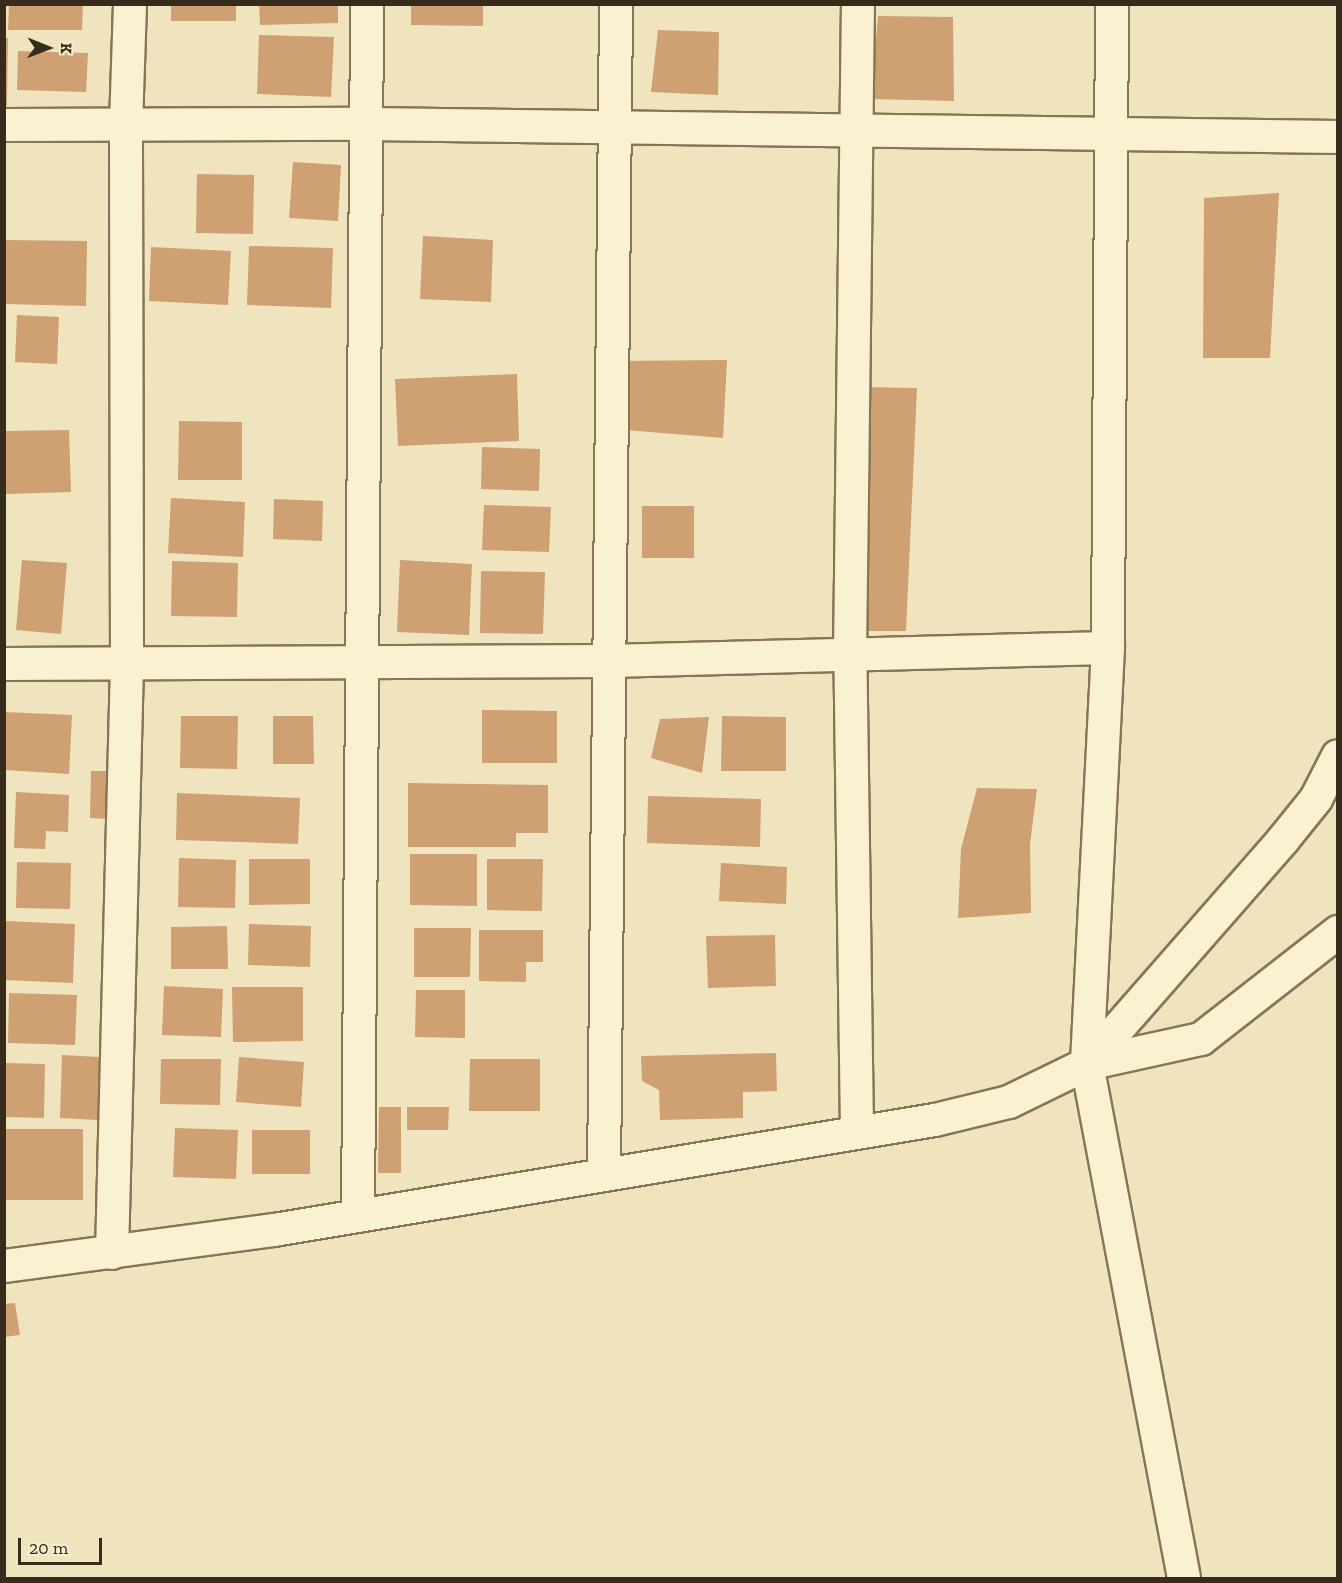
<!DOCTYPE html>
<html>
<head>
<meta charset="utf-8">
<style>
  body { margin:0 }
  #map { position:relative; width:1342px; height:1583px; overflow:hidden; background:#efe4be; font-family:"Zilla Slab",serif }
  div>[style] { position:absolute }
  .building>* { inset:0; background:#cfa072 }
  .roads { filter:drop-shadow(2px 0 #887556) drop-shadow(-2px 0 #887556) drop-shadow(0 2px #887556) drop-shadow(0 -2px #887556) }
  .street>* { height:32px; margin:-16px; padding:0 16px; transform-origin:16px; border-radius:16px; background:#faf1d2 }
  span { translate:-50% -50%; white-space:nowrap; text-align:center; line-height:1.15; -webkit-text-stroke:4.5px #f7eece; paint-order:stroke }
  .frame { position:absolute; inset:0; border:6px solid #372b1b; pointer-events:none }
  .north { position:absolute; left:18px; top:18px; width:60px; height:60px; -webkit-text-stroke:4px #f7eece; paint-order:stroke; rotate:91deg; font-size:16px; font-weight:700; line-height:24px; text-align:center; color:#372b1b }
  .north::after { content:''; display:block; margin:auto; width:21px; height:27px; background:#372b1b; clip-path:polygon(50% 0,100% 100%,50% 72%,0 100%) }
  .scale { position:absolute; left:18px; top:1538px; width:84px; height:27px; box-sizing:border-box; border:3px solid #372b1b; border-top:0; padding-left:8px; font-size:18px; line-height:21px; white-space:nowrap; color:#372b1b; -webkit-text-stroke:4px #f7eece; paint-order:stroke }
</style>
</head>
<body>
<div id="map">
  <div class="building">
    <div style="clip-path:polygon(9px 4px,83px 4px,82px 30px,8px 30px)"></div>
    <div style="clip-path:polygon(171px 4px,236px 4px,236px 21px,171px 21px)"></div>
    <div style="clip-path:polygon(259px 4px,338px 4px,338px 23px,260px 25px)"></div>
    <div style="clip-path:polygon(411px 4px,483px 4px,483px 26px,411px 25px)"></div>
    <div style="clip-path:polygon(878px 16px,953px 17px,954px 101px,871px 99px)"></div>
    <div style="clip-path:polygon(658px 30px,719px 32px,718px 95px,651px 92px)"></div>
    <div style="clip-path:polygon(259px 35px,334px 37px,331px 97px,257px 94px)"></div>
    <div style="clip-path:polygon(4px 38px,8px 38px,7px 106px,4px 106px)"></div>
    <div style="clip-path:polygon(18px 51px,88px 53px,86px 92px,17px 90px)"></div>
    <div style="clip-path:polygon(293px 162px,341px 165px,338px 221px,289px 218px)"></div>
    <div style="clip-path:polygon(197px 174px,254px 175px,253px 234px,196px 233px)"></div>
    <div style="clip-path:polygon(1279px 193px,1270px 358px,1203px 358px,1204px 198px)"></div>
    <div style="clip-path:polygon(423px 236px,493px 240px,491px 302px,420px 299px)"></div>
    <div style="clip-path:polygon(4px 240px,87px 241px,86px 306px,4px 304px)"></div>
    <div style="clip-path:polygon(249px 246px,333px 248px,331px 308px,247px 305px)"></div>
    <div style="clip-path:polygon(151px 247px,231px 251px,228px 305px,149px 301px)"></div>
    <div style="clip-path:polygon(17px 315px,59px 317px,57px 364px,15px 362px)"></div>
    <div style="clip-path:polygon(727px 360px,723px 438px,613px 429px,613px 361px)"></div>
    <div style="clip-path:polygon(517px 374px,519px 441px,398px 446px,395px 379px)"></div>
    <div style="clip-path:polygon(861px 387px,917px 388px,906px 631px,862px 631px)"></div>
    <div style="clip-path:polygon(179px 421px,242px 422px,242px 480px,178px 480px)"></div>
    <div style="clip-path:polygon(69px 430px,71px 492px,6px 494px,5px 431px)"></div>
    <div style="clip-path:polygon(482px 447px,540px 449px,539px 491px,481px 489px)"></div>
    <div style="clip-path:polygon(171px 498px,245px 502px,243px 557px,168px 553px)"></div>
    <div style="clip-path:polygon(274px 499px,323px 501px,322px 541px,273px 539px)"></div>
    <div style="clip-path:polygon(484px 505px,551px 507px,549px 552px,482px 550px)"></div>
    <div style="clip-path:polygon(642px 506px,694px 506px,694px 558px,642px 558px)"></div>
    <div style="clip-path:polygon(22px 560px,67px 563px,61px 634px,16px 630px)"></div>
    <div style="clip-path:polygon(400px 560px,472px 564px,469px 635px,397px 632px)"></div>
    <div style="clip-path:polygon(172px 561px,238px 563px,237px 617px,171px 616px)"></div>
    <div style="clip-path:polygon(481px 571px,545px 572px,543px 634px,480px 633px)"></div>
    <div style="clip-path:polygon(482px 710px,557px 711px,557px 763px,482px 763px)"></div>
    <div style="clip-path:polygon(4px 712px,72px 715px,69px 774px,4px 770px)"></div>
    <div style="clip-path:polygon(181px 716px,238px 716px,237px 769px,180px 768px)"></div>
    <div style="clip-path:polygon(273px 716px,313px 716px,314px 764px,273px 764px)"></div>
    <div style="clip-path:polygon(722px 716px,786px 717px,786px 771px,721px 771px)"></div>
    <div style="clip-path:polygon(709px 717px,702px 773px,651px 758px,660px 719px)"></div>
    <div style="clip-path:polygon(91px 771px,110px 771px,108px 819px,90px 818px)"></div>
    <div style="clip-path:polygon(408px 783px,548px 785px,548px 833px,516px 833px,516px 847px,408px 847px)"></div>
    <div style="clip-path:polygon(977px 788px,1037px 789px,1030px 844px,1031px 913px,958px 918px,961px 849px)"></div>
    <div style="clip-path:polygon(16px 792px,69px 795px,68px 832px,46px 831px,45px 849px,14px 848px)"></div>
    <div style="clip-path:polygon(177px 793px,300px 798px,298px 844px,176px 840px)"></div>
    <div style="clip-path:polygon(648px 796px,761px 799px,760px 847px,647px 843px)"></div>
    <div style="clip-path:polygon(410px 854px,477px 854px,477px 906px,410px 905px)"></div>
    <div style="clip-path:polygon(179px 858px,236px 860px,235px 908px,178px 907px)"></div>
    <div style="clip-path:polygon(249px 859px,310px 859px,310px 904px,249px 905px)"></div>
    <div style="clip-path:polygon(487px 859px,543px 859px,542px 911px,487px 910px)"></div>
    <div style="clip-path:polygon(17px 862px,71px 863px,70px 909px,16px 908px)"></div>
    <div style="clip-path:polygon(721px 863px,787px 867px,786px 904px,719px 901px)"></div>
    <div style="clip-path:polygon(5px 921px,75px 924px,73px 983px,4px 980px)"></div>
    <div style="clip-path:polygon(249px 924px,311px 926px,310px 967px,248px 965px)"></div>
    <div style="clip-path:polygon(227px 926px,228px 969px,171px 969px,171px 927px)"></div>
    <div style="clip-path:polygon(414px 928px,471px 928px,470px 977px,414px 977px)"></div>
    <div style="clip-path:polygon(479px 930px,543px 930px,543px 962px,526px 962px,526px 982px,479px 981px)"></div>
    <div style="clip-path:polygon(775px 935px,776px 986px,708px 988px,706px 936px)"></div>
    <div style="clip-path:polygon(164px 986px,223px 989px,221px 1037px,162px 1035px)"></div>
    <div style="clip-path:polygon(232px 987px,303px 987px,303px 1041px,233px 1042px)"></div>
    <div style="clip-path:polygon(416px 990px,465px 990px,465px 1038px,415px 1037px)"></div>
    <div style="clip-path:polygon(9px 993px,77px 995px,75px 1045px,8px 1043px)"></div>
    <div style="clip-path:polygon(776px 1053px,777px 1091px,743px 1092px,743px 1118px,660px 1120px,659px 1090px,642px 1081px,641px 1056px)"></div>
    <div style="clip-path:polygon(62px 1055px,100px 1057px,98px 1120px,60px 1118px)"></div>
    <div style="clip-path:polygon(239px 1057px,304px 1062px,301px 1107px,236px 1102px)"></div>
    <div style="clip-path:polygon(161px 1059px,221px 1059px,220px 1105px,160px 1104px)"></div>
    <div style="clip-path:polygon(470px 1059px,540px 1059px,540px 1111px,469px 1111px)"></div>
    <div style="clip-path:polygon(4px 1063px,45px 1064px,44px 1118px,4px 1117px)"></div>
    <div style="clip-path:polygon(379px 1107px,401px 1107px,401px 1173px,378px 1173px)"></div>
    <div style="clip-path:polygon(407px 1107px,449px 1107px,448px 1130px,407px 1130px)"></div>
    <div style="clip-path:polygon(175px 1128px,238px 1130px,236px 1179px,173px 1177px)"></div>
    <div style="clip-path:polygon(4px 1129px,83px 1129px,83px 1200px,4px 1200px)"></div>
    <div style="clip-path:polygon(252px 1130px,310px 1130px,310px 1174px,252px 1174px)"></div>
    <div style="clip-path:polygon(15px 1303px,20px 1335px,4px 1337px,4px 1304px)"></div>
  </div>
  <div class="roads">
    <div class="street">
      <div style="left:1112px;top:4px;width:644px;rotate:90.36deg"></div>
      <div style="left:1108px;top:648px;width:417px;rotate:92.9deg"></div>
      <div style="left:1087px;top:1064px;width:523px;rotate:79.31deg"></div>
      <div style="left:4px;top:125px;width:364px;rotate:-0.2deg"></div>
      <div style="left:368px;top:124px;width:970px;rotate:0.77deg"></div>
      <div style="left:4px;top:664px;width:605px;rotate:-0.28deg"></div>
      <div style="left:609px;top:661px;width:499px;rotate:-1.5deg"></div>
      <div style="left:1087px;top:1064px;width:117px;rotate:-12.4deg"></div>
      <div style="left:1201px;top:1039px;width:174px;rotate:-38deg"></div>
      <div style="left:857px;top:1131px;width:475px;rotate:-90.8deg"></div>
      <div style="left:850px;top:656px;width:652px;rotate:-89.3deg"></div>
      <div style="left:604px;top:1175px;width:1171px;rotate:-89.41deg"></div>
      <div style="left:358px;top:1216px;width:1212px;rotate:-89.57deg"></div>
      <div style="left:112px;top:1253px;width:590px;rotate:-88.54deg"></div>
      <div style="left:127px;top:663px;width:538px;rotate:-90.11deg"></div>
      <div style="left:126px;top:125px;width:121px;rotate:-88.1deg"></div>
      <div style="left:4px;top:1266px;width:272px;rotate:-7.6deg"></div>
      <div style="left:274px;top:1230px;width:670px;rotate:-9.45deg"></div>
      <div style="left:935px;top:1120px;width:76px;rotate:-13.7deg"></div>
      <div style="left:1009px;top:1102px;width:87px;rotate:-26deg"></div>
      <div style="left:1087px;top:1064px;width:298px;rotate:-48.8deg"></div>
      <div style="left:1283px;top:840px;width:53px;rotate:-51.2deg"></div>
      <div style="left:1316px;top:799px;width:48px;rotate:-62.9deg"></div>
    </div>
  </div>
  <div class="frame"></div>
  <div class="north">K</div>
  <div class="scale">20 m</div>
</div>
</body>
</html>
